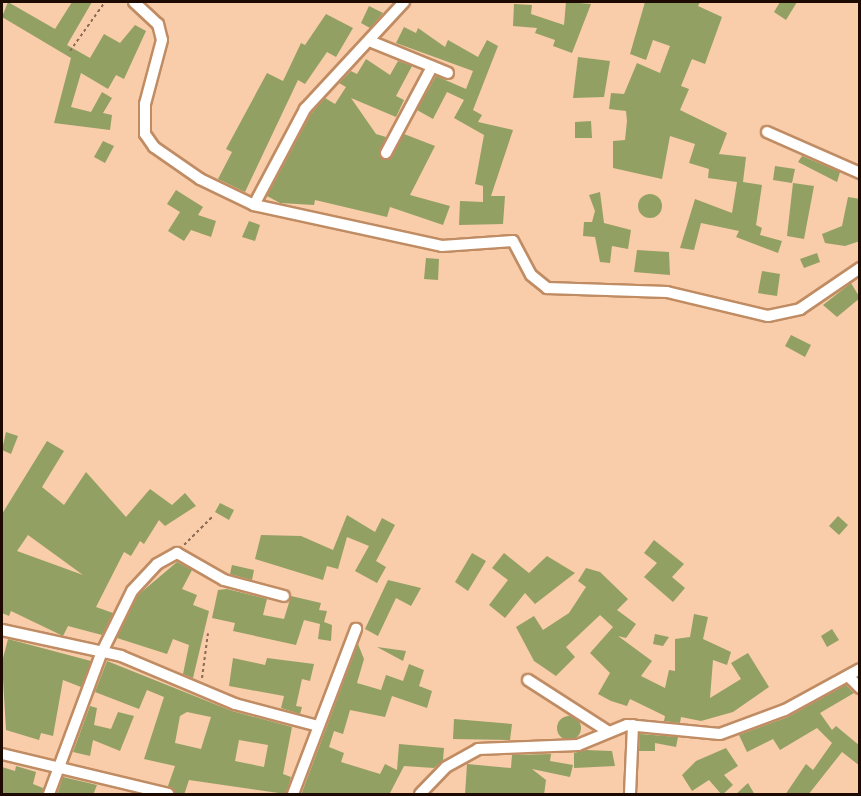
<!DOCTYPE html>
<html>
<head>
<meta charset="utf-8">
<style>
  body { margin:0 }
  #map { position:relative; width:861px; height:796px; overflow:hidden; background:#f9ccaa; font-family:Figtree,sans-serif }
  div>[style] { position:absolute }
  .building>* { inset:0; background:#92a063 }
  .round { border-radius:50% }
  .path>* { height:2px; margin-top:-1px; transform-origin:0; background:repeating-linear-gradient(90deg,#8b6b55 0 3px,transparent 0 6px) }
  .roads { filter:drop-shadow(2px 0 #c08c63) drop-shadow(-2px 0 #c08c63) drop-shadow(0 2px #c08c63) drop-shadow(0 -2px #c08c63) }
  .minor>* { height:10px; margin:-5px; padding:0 5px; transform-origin:5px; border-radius:5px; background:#fff }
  span { translate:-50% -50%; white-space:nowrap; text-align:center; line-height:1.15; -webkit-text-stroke:4.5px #f9ccaa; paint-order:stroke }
  .frame { position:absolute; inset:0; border:3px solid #1d0a00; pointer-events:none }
</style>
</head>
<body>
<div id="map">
  <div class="building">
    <div style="clip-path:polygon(8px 2px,55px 29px,72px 2px,92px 2px,67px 45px,90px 58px,104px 34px,120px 43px,135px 25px,146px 31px,124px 79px,116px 75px,108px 89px,81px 73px,71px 107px,91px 112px,102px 92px,112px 98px,103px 113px,112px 115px,110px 130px,54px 123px,71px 58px,2px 17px)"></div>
    <div style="clip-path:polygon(566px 2px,591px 4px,572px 53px,553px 46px,555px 40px,535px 33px,537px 28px,513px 26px,514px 4px,532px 5px,531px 14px,564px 25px)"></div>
    <div style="clip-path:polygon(645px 2px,700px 2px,698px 6px,722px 17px,705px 64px,692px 59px,681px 86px,689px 89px,680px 110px,727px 133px,719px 154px,746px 157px,743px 182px,762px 185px,756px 225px,762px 228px,760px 235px,782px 241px,778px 253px,736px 237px,739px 231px,701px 223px,694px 250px,680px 248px,695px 199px,732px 213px,737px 182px,708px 178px,709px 169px,689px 163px,695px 144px,670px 136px,662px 179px,613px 168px,613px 141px,625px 140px,627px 121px,626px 111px,609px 109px,611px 93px,624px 94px,637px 63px,660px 73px,670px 46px,653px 40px,646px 60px,630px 54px)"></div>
    <div style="clip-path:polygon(780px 2px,797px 2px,786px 20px,774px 12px)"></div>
    <div style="clip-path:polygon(369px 6px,383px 13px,370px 28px,361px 23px)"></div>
    <div style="clip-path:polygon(326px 14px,353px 28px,336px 57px,327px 52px,305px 84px,298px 80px,245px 192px,218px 179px,232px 152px,226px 149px,267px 73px,283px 81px,301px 43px,305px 45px)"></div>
    <div style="clip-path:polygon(404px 27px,416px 33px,418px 28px,445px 47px,448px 40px,478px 57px,487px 40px,498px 46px,473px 110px,482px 115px,478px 122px,513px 130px,491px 196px,505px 196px,503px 224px,459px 225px,460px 201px,483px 202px,483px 186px,475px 184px,484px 135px,454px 118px,464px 100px,447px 92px,433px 119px,417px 110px,436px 76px,466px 89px,473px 71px,396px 43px)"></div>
    <div style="clip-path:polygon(578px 57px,610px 61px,604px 97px,573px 98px)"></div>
    <div style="clip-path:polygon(366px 59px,390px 75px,398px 61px,412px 66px,396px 96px,404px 100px,396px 117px,351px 98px,376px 134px,386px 137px,379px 153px,382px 159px,392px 157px,404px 134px,435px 146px,410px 195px,450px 206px,443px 225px,390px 207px,387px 217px,315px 200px,314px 205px,280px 203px,267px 196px,311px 114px,325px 98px,335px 104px,346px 87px,339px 83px,351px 71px,357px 74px)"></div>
    <div style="clip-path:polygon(591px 121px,592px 138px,575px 138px,575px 122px)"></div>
    <div style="clip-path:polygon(103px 141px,114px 146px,105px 163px,94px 157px)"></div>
    <div style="clip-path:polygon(802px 156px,840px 172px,837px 182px,798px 162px)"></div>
    <div style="clip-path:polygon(775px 166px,795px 169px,792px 183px,773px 180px)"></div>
    <div style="clip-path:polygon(793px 183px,814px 186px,804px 239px,787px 236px)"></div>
    <div style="clip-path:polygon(176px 190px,203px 207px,198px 215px,216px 221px,211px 237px,191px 230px,184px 241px,168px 231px,180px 212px,167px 204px)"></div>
    <div style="clip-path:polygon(600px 192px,604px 223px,631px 230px,628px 249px,612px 246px,610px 263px,600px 262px,595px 237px,583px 236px,584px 222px,592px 222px,595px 211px,589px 195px)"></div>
    <div class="round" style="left:638px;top:194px;width:24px;height:24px"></div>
    <div style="clip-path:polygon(848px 197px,860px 199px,860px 241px,845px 246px,825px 243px,822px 234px,842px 226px)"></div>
    <div style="clip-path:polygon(249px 221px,260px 225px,255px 241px,242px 237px)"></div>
    <div style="clip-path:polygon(637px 250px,669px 252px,670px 275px,634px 272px)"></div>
    <div style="clip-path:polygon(817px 253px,820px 262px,804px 268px,800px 259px)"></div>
    <div style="clip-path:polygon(426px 258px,439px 259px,438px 280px,424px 279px)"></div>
    <div style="clip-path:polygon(762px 271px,780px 274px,777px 296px,758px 293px)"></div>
    <div style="clip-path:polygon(851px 283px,860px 298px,837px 317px,823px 305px)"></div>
    <div style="clip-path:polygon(791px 335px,811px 345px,805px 357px,785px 346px)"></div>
    <div style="clip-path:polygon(6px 432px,18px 436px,11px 454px,2px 450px)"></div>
    <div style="clip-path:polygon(evenodd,47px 441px,64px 451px,42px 487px,64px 505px,86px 472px,126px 517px,150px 489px,172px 505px,185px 493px,196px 506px,165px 526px,159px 520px,144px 544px,140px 541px,131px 556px,124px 552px,96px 607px,113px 613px,102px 635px,68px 626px,63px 636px,11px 611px,9px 616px,2px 613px,2px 514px,47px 441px,28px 535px,83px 575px,17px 551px,28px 535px)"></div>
    <div style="clip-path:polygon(220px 503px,234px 510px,229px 520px,215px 512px)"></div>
    <div style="clip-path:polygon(347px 515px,375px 532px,382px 518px,395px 525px,376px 561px,386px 567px,377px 583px,355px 571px,369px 546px,347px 537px,338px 569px,327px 566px,323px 580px,255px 559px,261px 535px,301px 536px,333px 550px)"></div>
    <div style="clip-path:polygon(838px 516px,848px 525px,839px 535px,829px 526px)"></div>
    <div style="clip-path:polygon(654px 540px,684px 564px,672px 577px,685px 588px,673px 602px,644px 577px,657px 563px,644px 553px)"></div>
    <div style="clip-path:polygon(472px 553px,486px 561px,468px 591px,455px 582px)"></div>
    <div style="clip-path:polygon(504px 553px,529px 573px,547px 556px,575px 573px,535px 604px,525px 593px,505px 618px,489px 605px,508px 580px,492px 568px)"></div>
    <div style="clip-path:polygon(177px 562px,192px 570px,182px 589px,197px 595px,193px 605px,209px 611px,193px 678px,183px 674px,189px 645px,173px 639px,167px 654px,117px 638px,138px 595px)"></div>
    <div style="clip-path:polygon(232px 565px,254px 570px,252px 580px,230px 574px)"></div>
    <div style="clip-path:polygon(586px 568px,600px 572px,628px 599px,617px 610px,636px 624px,626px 638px,618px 636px,652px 661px,641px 676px,665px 688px,669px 670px,675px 671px,675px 639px,690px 637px,694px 614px,708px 617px,703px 639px,731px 652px,727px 665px,713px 660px,710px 698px,741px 679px,731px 663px,748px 653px,769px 687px,733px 712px,701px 721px,681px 717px,680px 723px,664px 721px,665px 716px,630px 699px,627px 706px,611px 701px,598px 694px,610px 673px,590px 653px,613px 627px,600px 615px,566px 647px,575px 657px,556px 676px,534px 661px,516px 627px,534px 616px,543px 630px,569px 613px,586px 587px,578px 581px)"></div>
    <div style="clip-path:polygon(388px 580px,421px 588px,411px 606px,396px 598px,378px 636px,365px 629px)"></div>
    <div style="clip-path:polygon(227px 589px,267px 599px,263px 615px,284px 619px,291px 596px,321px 603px,319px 610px,327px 611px,324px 622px,332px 625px,331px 641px,318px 639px,320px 624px,304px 620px,296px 645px,233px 631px,235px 623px,212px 618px,218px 590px)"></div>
    <div style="clip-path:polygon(832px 629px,839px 640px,827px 647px,821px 636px)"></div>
    <div style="clip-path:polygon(655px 634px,669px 637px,663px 646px,653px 644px)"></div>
    <div style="clip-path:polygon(8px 639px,91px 661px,81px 687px,63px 680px,53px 736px,41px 733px,39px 740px,6px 730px,2px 662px)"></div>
    <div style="clip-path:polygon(358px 644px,364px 659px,357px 683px,381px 690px,386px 675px,403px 681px,409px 664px,424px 670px,419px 686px,432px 691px,427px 708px,392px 696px,385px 717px,350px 710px,343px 734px,334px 731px,329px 747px,344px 753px,341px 762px,380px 774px,385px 764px,397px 770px,399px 744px,444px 748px,443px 760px,434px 768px,404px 766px,389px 795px,301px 795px)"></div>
    <div style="clip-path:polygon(377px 647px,406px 651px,403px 661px)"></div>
    <div style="clip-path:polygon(233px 658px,265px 665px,267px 658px,314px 664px,310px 681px,302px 679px,296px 706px,302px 707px,300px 714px,281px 708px,284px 696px,229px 686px)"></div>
    <div style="clip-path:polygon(evenodd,107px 661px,232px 711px,292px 727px,283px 774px,291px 777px,286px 794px,189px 780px,184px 795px,175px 795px,168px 786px,175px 766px,144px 759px,164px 697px,147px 690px,139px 709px,95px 692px,107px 661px,187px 712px,211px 717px,201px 749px,175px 743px,180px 716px,187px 712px,107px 661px,239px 740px,268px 745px,264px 767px,235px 761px,239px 740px)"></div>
    <div style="clip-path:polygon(846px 685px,854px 693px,820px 713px,832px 730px,836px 726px,860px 746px,860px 766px,842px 752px,808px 795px,785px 795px,806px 764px,813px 770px,832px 743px,817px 728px,780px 750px,773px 739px,747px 752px,739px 735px,788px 717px)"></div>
    <div style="clip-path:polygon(90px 706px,97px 708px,94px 725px,111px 729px,118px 712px,134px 716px,120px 751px,93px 740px,90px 756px,73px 752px)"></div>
    <div class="round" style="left:557px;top:716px;width:24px;height:24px"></div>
    <div style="clip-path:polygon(454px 719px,512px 724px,510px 740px,453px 739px)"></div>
    <div style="clip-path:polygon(640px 734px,678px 737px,676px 747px,655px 743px,655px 751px,639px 751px)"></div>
    <div style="clip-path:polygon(726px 748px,738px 766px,724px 775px,733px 785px,722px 795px,709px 780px,692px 791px,682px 775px,696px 761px)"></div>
    <div style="clip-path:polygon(586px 750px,612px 751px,615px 766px,574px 768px,574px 753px)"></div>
    <div style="clip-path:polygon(551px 754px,550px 761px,573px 765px,570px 777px,532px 769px,546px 780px,544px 795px,465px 795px,467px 764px,511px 768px,512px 755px)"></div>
    <div style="clip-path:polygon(16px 766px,36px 772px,33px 784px,43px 788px,42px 795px,2px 795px,2px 767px,15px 771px)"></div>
    <div style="clip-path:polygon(63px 777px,97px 785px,93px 795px,57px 795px)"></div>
    <div style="clip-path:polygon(748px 783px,755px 795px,735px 795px)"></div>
  </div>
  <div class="path">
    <div style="left:70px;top:51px;width:60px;rotate:-54.5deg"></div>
    <div style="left:184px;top:545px;width:40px;rotate:-45deg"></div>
    <div style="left:202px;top:678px;width:45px;rotate:-82.4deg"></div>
  </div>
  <div class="roads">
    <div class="minor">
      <div style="left:134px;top:2px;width:33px;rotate:43deg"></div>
      <div style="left:158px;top:24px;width:16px;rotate:76deg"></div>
      <div style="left:162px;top:40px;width:66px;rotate:104.9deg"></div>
      <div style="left:145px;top:104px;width:30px;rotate:90deg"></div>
      <div style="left:145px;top:134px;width:16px;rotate:55deg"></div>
      <div style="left:154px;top:147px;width:56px;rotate:34.8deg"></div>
      <div style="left:200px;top:179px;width:60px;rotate:25.7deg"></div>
      <div style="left:254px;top:205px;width:192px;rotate:12.3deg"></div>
      <div style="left:442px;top:246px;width:71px;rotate:-4deg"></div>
      <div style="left:513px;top:241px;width:38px;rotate:62deg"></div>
      <div style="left:531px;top:275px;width:21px;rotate:39deg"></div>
      <div style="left:547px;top:288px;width:120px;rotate:1.9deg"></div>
      <div style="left:667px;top:292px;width:104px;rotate:13.4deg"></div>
      <div style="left:768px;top:316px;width:33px;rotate:-12deg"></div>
      <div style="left:800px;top:309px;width:73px;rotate:-34.3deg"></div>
      <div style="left:372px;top:42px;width:82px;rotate:22.2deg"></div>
      <div style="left:767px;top:132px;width:102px;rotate:23.8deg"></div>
      <div style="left:386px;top:153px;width:98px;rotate:-61.9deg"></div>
      <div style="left:254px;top:205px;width:109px;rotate:-62deg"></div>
      <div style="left:305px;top:109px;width:146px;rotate:-47.2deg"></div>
      <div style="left:2px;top:630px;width:122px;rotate:12.3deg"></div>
      <div style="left:121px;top:656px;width:124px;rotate:22.8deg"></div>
      <div style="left:235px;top:704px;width:86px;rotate:14.8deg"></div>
      <div style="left:848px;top:676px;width:17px;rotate:45deg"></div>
      <div style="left:528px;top:680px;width:93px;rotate:32.7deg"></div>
      <div style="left:2px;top:754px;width:171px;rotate:13.5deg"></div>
      <div style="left:49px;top:794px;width:149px;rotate:-69.6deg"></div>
      <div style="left:101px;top:654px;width:70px;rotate:-63.8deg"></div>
      <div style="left:132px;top:591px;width:37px;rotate:-47deg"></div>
      <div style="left:157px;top:564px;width:23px;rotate:-29deg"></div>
      <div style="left:177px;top:553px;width:54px;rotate:29.9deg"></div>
      <div style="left:224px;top:580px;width:62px;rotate:14.9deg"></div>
      <div style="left:293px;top:794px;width:177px;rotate:-69.1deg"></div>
      <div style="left:420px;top:794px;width:37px;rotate:-46deg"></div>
      <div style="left:446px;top:767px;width:37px;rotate:-29deg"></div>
      <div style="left:478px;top:749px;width:100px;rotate:-2.3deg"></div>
      <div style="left:578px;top:745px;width:53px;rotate:-22.2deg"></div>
      <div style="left:627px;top:725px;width:93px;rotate:5.5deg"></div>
      <div style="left:720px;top:734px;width:69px;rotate:-20.3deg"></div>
      <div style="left:785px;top:710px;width:85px;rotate:-28.7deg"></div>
      <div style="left:630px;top:794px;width:69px;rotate:-87.5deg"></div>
    </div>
  </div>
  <div class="frame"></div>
</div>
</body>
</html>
